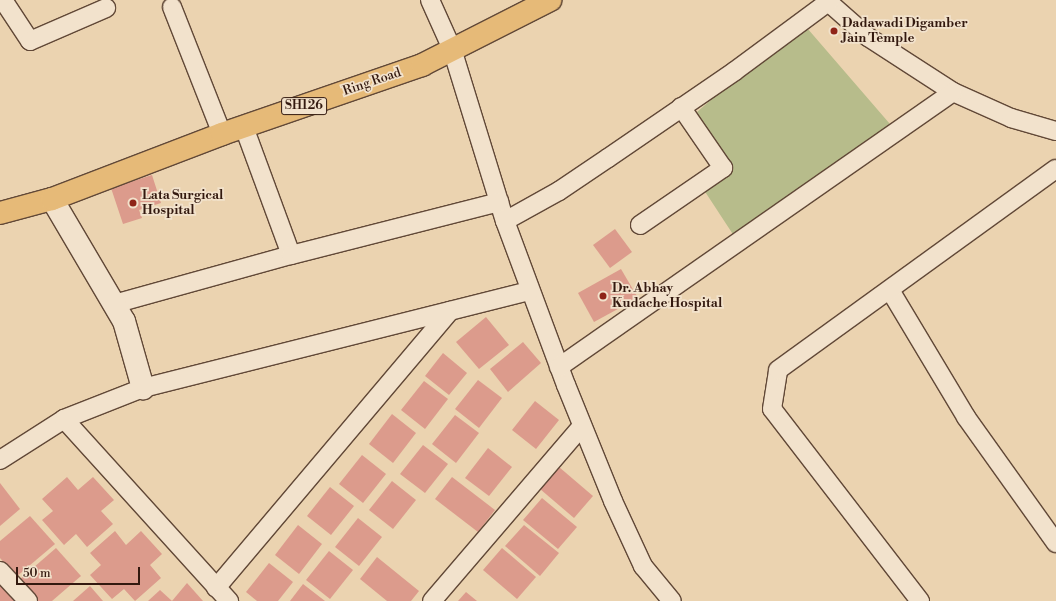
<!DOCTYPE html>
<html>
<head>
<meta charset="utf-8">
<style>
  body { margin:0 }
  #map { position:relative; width:1056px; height:601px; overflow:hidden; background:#ebd3b0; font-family:"Libre Bodoni",serif }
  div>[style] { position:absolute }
  .green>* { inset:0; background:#b7bc8b }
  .building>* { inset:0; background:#dc9b8c }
  .roads { filter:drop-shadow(1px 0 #614837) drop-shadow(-1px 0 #614837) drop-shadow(0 1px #614837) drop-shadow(0 -1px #614837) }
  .minor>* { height:18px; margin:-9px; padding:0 9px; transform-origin:9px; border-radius:9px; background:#f2e2cc }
  .secondary>* { height:22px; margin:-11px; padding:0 11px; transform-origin:11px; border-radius:11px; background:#f2e2cc }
  .primary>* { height:22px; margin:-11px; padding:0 11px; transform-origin:11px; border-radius:11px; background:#e6ba78 }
  .dots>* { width:11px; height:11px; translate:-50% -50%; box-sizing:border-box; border:2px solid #f2e2cc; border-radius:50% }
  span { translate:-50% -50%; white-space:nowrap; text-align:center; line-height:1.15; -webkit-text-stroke:3.5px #f2e2cc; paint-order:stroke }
  .shield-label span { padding:1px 3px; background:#f2e2cc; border:1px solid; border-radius:3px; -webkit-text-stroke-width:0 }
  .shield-label { font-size:12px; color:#33190f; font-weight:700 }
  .poi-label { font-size:13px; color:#33190f; font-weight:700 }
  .left { translate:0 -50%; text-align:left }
  .street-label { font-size:13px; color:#33190f }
  .scale { position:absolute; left:16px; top:567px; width:124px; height:18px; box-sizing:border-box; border:2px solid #33190f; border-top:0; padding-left:5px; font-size:12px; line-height:14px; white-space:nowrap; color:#33190f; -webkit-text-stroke:3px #f2e2cc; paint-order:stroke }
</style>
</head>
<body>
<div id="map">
  <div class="green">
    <div style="clip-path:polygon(801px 21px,896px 131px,738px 242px,700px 184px,723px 167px,689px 119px)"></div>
  </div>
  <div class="building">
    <div style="clip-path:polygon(152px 175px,161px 203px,139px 210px,142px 218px,123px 224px,111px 188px)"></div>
    <div style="clip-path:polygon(615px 229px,632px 252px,610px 268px,593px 245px)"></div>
    <div style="clip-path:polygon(621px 269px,638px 298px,594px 322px,578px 293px)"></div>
    <div style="clip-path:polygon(486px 317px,509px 345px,479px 369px,456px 342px)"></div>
    <div style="clip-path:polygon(523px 342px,541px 363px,508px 392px,490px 369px)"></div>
    <div style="clip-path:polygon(443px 353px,467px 373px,449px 395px,425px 376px)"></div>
    <div style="clip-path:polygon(478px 380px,502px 398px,479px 428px,455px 409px)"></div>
    <div style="clip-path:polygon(424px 381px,448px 399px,425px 429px,401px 410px)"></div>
    <div style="clip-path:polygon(535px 401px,559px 420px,536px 449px,512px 430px)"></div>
    <div style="clip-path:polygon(392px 414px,416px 433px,393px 463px,369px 444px)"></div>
    <div style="clip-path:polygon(455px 415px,479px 433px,456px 463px,432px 444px)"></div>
    <div style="clip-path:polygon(423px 445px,448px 464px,425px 493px,400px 474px)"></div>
    <div style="clip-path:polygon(488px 448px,512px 467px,489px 496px,465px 478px)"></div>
    <div style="clip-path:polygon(362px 455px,386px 474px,363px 503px,339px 484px)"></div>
    <div style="clip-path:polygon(559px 467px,593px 496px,574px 518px,540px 489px)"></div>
    <div style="clip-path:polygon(67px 477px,78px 490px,93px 477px,114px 500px,101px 511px,113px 524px,87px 547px,76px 534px,64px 545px,42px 520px,53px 511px,42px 499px)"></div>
    <div style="clip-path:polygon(452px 477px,495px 510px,478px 532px,435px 499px)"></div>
    <div style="clip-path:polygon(392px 481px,416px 500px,393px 529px,369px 510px)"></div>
    <div style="clip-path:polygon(0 483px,20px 509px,0 526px)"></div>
    <div style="clip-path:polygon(330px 487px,354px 506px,331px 535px,307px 516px)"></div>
    <div style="clip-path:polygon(542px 498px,577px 527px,558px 549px,523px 520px)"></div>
    <div style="clip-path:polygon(30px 516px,55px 544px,16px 577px,0 558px,0 541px)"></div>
    <div style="clip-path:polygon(358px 518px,382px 537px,359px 566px,335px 547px)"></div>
    <div style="clip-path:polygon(298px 525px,322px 544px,299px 574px,275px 555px)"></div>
    <div style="clip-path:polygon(524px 525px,559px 553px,540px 576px,505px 546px)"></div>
    <div style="clip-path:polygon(115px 531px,126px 545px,141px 531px,162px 554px,150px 565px,161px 578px,135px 601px,124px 589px,112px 599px,90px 575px,101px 565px,90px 553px)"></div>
    <div style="clip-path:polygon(56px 548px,81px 576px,52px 601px,35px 601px,18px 581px)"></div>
    <div style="clip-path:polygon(502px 548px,536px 577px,517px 599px,483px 570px)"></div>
    <div style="clip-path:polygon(329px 551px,353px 570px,330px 599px,306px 580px)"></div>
    <div style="clip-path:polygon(377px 557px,419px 591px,411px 601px,387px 601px,360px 579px)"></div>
    <div style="clip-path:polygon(269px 563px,293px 582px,278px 601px,257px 601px,246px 592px)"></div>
    <div style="clip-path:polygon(187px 583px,203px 601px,172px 601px)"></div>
    <div style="clip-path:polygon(0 584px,15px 601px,0 601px)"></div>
    <div style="clip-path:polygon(303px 584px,325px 601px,290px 601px)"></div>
    <div style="clip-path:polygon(90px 586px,103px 601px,73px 601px)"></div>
    <div style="clip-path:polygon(160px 590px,172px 601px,148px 601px)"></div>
    <div style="clip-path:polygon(466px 592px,477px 601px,458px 601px)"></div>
  </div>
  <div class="roads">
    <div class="minor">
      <div style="left:3px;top:0;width:49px;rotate:56.6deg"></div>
      <div style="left:30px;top:41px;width:83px;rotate:-23.5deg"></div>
      <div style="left:430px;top:0;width:54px;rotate:65.8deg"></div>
      <div style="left:452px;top:49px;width:180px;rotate:72.9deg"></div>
      <div style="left:505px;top:221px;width:175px;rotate:69.6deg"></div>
      <div style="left:566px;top:385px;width:125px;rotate:67.9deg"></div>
      <div style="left:613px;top:501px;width:72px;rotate:65.2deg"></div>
      <div style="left:643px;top:566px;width:45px;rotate:50.4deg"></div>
      <div style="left:826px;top:0;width:56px;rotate:41.4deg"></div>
      <div style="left:868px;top:37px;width:101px;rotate:32.9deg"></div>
      <div style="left:953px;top:92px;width:64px;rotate:24.1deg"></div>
      <div style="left:1011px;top:118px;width:47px;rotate:16.1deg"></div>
      <div style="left:172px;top:7px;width:136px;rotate:68.5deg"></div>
      <div style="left:244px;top:127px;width:136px;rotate:69.8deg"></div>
      <div style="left:505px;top:221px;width:62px;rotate:-29.1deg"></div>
      <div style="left:559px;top:191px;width:59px;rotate:-34deg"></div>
      <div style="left:608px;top:158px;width:154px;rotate:-34.4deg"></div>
      <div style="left:735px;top:71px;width:119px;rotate:-36.5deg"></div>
      <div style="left:640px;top:225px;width:101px;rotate:-34.5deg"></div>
      <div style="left:723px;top:168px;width:74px;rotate:-124.5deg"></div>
      <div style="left:890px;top:290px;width:148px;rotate:59.1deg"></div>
      <div style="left:966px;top:417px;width:155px;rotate:54.5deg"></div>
      <div style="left:114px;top:304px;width:184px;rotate:-15.5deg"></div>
      <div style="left:291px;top:255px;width:215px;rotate:-14.3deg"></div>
      <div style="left:559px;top:367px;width:480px;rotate:-34.9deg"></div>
      <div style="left:64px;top:419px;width:246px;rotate:47.8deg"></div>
      <div style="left:0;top:460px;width:76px;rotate:-32.6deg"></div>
      <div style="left:64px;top:419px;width:85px;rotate:-21.4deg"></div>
      <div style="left:143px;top:388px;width:399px;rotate:-14.1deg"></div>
      <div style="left:0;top:571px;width:41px;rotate:47deg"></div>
      <div style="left:216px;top:588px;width:363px;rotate:-49.8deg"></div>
      <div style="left:432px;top:601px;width:230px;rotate:-49.4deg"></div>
      <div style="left:920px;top:601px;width:242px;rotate:-127.6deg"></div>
      <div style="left:772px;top:409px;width:39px;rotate:-81deg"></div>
      <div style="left:778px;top:370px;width:343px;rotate:-35.9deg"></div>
    </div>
    <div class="secondary">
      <div style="left:52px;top:199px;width:142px;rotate:59.5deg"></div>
      <div style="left:124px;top:321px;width:70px;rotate:74.2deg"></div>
    </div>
    <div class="primary">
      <div style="left:0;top:213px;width:54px;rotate:-15.1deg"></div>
      <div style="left:52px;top:199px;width:182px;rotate:-20.9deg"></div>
      <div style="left:222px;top:134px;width:212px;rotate:-19deg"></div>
      <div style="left:422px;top:65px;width:144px;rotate:-26.9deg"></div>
    </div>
  </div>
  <div class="dots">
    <div style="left:834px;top:31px;background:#8f2418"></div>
    <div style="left:133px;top:203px;background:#8f2418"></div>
    <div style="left:603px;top:296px;background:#8f2418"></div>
  </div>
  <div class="shield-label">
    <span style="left:304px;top:106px">SH126</span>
  </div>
  <div class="poi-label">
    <span class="left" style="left:842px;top:31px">Dadawadi Digamber<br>Jain Temple</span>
    <span class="left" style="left:142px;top:203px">Lata Surgical<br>Hospital</span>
    <span class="left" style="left:612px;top:296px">Dr. Abhay<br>Kudache Hospital</span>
  </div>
  <div class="street-label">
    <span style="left:372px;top:82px;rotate:-19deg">Ring Road</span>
  </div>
  <div class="scale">50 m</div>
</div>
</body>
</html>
